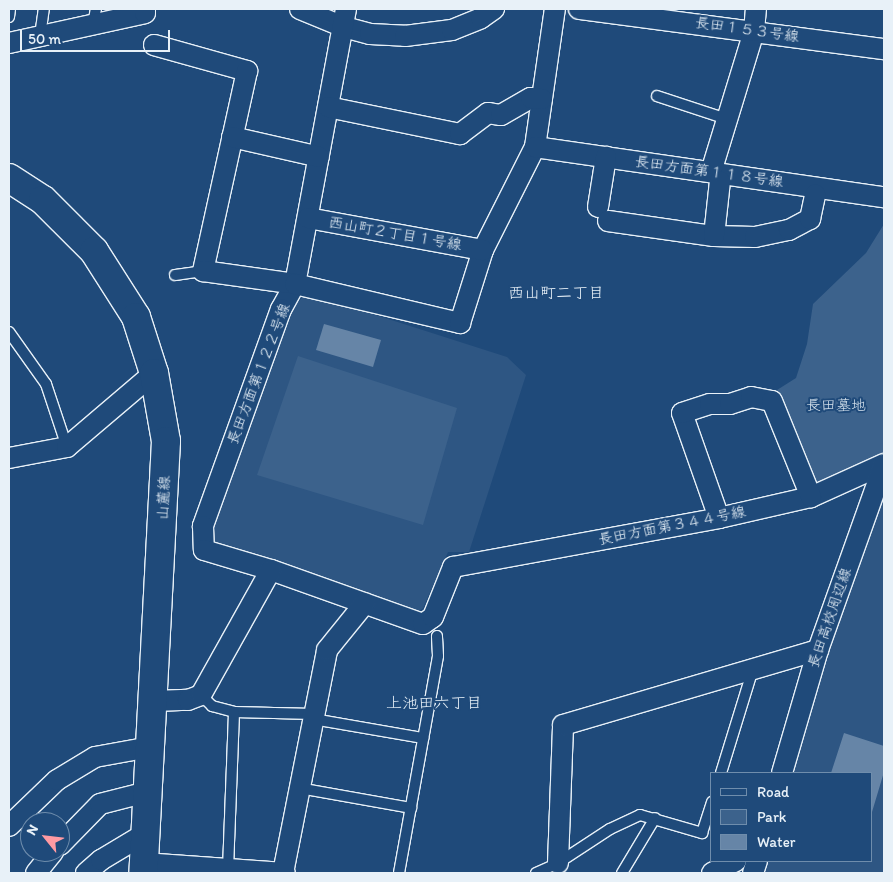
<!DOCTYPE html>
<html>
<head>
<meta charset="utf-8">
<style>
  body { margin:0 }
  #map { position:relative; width:893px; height:882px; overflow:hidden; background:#1f4a7a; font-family:Itim,"Klee One",sans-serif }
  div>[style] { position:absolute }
  .built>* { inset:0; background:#2e5683 }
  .green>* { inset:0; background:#3c628c }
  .water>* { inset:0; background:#6685a7 }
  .roads { filter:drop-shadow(1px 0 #e8f1f8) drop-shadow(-1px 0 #e8f1f8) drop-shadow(0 1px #e8f1f8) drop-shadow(0 -1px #e8f1f8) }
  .lane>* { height:10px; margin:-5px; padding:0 5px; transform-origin:5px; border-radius:5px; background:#1f4a7a }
  .street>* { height:20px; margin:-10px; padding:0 10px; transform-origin:10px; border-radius:10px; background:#1f4a7a }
  .primary>* { height:28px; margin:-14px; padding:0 14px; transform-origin:14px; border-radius:14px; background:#1f4a7a }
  span { translate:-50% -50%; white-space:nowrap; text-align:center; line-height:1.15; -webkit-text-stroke:4px #1f4a7a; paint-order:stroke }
  .street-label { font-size:15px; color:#e8f1f8 }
  .park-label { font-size:15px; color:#d7e3ed }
  .neighbourhood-label { font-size:16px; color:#e8f1f8 }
  .frame { position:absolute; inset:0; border:10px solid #e8f1f8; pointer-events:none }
  .legend { position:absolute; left:710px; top:772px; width:162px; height:90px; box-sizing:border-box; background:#1f4a7a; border:1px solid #6f8dac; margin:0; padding:6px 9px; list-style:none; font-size:15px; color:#e8f1f8 }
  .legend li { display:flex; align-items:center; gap:10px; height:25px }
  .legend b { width:25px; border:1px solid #6f8dac }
  .north { position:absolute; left:20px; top:812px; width:50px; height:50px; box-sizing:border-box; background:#1f4a7a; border:1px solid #6f8dac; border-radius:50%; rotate:299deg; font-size:14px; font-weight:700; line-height:20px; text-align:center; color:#e8f1f8 }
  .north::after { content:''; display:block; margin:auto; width:18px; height:22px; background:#ff9aa2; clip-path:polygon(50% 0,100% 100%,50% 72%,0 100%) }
  .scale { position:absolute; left:20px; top:30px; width:150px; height:22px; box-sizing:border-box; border:2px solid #e8f1f8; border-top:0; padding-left:6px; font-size:15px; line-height:18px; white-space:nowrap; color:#e8f1f8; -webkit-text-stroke:4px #1f4a7a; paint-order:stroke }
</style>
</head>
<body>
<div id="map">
  <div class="built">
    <div style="clip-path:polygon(307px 293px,507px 357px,526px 375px,469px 552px,448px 552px,423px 608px,414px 615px,217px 546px,208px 530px,286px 314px)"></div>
    <div style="clip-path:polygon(884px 497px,884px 873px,760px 873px,764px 861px,872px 861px,872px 773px,791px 773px,852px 582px)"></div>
  </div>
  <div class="green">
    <div style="clip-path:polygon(884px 224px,884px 456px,828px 482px,814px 482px,777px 390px,796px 378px,807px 344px,813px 304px,866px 253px)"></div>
    <div style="clip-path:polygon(298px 356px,457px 408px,423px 525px,257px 475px)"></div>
  </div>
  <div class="water">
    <div style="clip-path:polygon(324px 324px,381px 340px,373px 367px,316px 350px)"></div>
    <div style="clip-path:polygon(844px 733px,884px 746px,884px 772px,872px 812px,872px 773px,831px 773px)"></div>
  </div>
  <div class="roads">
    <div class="lane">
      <div style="left:9px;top:17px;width:8px;rotate:-83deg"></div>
      <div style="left:93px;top:24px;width:15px;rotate:-79deg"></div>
      <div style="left:40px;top:36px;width:27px;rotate:-82deg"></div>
      <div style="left:657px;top:96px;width:74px;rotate:18.2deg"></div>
      <div style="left:175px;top:275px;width:28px;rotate:-8deg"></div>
      <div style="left:9px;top:332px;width:64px;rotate:54.6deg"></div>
      <div style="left:46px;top:384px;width:66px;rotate:71.6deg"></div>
      <div style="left:201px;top:695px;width:16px;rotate:45deg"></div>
      <div style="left:212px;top:706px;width:23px;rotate:15deg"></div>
      <div style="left:234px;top:712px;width:80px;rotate:1.4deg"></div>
      <div style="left:313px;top:719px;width:112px;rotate:9.8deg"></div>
      <div style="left:721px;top:773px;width:109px;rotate:-72.9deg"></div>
      <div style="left:299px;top:788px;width:114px;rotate:10.1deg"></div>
      <div style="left:228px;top:869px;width:157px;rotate:-87.8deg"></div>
      <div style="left:399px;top:873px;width:220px;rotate:-79.8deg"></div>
      <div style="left:438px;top:656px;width:20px;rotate:-93deg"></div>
      <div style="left:536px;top:873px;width:24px;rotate:-24deg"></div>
      <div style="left:558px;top:863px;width:62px;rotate:-33.2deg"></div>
      <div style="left:610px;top:829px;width:33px;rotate:-25deg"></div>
      <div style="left:640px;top:815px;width:65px;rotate:16.2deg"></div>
      <div style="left:702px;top:833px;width:33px;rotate:-72deg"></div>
      <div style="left:622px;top:873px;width:64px;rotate:-59deg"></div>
    </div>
    <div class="street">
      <div style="left:300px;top:9px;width:48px;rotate:22.2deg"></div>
      <div style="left:344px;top:27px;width:27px;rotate:15deg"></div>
      <div style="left:370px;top:34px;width:35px;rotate:3deg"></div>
      <div style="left:405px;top:36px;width:47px;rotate:-7.3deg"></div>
      <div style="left:452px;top:30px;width:31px;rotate:-22deg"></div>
      <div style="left:481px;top:18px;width:16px;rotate:-35deg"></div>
      <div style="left:346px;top:9px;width:280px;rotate:100.5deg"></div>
      <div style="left:295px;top:284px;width:29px;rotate:119deg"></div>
      <div style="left:281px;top:309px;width:231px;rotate:109.8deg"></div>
      <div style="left:203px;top:526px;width:24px;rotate:88deg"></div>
      <div style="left:204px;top:550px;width:70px;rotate:16.6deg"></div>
      <div style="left:271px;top:570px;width:161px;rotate:19.6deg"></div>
      <div style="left:423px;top:624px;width:12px;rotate:-35deg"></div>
      <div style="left:433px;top:617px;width:54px;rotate:-68.2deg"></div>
      <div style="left:453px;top:567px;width:270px;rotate:-10.4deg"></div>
      <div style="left:719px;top:518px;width:94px;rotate:-12.9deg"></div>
      <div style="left:811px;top:497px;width:80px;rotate:-24.3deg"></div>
      <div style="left:579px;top:9px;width:308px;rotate:7.5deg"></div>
      <div style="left:9px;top:43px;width:139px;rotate:-12.4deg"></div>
      <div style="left:145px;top:13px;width:4px;rotate:-90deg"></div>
      <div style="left:154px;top:45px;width:97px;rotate:15.6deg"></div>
      <div style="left:247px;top:71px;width:205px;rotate:102.4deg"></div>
      <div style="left:203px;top:271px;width:93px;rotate:8deg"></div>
      <div style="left:295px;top:284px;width:170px;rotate:13.3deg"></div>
      <div style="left:460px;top:323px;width:77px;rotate:-72.5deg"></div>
      <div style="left:483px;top:250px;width:115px;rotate:-63.2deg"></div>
      <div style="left:535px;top:147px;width:139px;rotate:-81.8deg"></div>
      <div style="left:328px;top:107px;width:135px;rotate:11.6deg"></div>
      <div style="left:460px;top:134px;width:35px;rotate:-37deg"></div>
      <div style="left:488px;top:113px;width:13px;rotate:9deg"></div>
      <div style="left:501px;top:115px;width:34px;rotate:-30deg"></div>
      <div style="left:531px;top:98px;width:11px;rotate:5deg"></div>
      <div style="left:232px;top:137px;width:89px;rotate:12.9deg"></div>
      <div style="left:535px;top:147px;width:353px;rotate:8.2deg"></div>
      <div style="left:711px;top:172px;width:147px;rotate:-73deg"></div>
      <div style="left:754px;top:31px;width:22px;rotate:-85deg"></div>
      <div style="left:598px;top:207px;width:51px;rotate:-80.9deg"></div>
      <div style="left:308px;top:218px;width:178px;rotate:10.4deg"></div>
      <div style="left:608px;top:221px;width:107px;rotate:8.1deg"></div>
      <div style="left:714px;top:236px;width:41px;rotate:1.4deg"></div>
      <div style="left:755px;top:237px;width:35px;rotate:-12deg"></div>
      <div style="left:789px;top:230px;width:24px;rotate:-28deg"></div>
      <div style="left:810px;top:219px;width:25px;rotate:-78deg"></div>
      <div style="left:714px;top:236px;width:55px;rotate:-83.8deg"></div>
      <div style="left:9px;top:458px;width:59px;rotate:-10.7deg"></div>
      <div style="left:67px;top:447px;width:114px;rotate:-40.4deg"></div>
      <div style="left:719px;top:518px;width:111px;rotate:-109.4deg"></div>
      <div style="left:682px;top:413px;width:29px;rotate:-18deg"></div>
      <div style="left:710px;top:404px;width:20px"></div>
      <div style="left:730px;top:404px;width:22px;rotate:-18deg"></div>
      <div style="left:751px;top:397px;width:21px;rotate:11deg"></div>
      <div style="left:772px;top:401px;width:104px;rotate:67.9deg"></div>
      <div style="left:154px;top:701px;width:34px;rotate:-2deg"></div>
      <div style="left:188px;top:700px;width:14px;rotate:-21deg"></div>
      <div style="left:201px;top:695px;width:143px;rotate:-60.8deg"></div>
      <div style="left:782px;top:773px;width:128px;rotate:-73.7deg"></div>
      <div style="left:818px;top:650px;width:196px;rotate:-70.4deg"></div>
      <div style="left:9px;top:826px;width:66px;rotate:-43.8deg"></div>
      <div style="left:57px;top:780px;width:44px;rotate:-31.2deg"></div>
      <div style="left:95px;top:757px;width:56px;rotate:-10.3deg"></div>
      <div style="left:60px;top:845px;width:57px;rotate:-45.7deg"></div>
      <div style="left:100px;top:804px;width:49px;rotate:-14.3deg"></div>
      <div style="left:143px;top:863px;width:142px;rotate:4deg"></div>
      <div style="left:558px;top:863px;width:138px;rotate:-87.9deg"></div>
      <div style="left:563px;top:725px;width:266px;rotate:-16.4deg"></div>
      <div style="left:36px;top:873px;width:27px;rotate:-51deg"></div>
      <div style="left:86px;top:873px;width:20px;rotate:-41deg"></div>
      <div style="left:101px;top:860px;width:52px;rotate:-31deg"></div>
      <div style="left:283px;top:873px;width:227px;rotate:-78.8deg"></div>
      <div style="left:327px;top:650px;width:60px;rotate:-51deg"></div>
      <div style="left:712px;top:873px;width:27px;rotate:-27deg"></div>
      <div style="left:753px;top:873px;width:13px;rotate:-72deg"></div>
    </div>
    <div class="primary">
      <div style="left:9px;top:178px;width:40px;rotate:32.9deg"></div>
      <div style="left:43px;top:200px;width:72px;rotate:45deg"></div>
      <div style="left:94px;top:251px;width:78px;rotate:57.5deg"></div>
      <div style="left:136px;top:317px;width:59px;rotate:72.2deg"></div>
      <div style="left:154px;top:373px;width:69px;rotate:80deg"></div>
      <div style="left:166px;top:441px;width:433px;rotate:93deg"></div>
    </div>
  </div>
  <div class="street-label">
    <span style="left:747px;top:30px;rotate:8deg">長田１５３号線</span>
    <span style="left:709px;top:172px;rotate:8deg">長田方面第１１８号線</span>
    <span style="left:395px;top:234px;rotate:10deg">西山町２丁目１号線</span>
    <span style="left:259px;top:374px;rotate:-69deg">長田方面第１２２号線</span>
    <span style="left:164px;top:498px;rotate:-87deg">山麓線</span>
    <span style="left:672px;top:526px;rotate:-11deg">長田方面第３４４号線</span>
    <span style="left:830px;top:618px;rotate:-71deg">長田高校周辺線</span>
  </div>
  <div class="park-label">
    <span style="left:836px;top:406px">長田墓地</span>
  </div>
  <div class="neighbourhood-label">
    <span style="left:556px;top:293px">西山町二丁目</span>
    <span style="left:434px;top:703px">上池田六丁目</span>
  </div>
  <div class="frame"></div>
  <ul class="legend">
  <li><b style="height:6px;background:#1f4a7a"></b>Road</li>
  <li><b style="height:14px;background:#3c628c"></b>Park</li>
  <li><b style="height:14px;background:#6685a7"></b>Water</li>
  </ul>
  <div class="north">N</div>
  <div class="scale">50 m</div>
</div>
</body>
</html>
